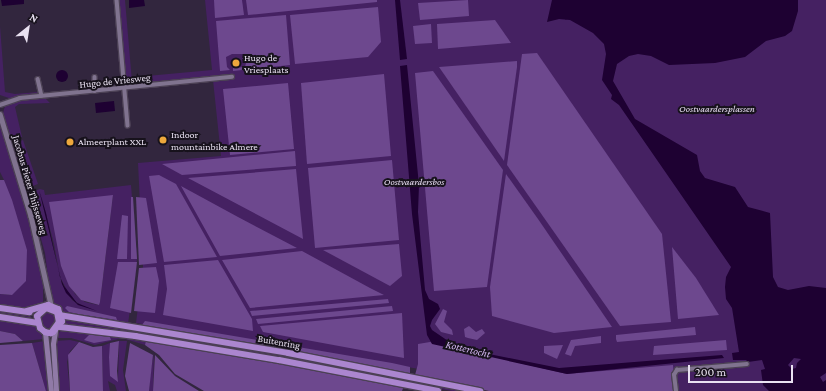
<!DOCTYPE html>
<html>
<head>
<meta charset="utf-8">
<style>
  body { margin:0 }
  #map { position:relative; width:826px; height:391px; overflow:hidden; background:#32263e; font-family:"Crimson Pro",serif }
  div>[style] { position:absolute }
  .green>* { inset:0; background:#452162 }
  .round { border-radius:50% }
  .forest>* { inset:0; background:#6d488e }
  .water>* { inset:0; background:#1e0132 }
  .roads { filter:drop-shadow(1px 0 #4c4155) drop-shadow(-1px 0 #4c4155) drop-shadow(0 1px #4c4155) drop-shadow(0 -1px #4c4155) }
  .minor>* { height:3.5px; margin:-1.75px; padding:0 1.75px; transform-origin:1.75px; border-radius:1.75px; background:#80738f }
  .tertiary>* { height:4.5px; margin:-2.25px; padding:0 2.25px; transform-origin:2.25px; border-radius:2.25px; background:#80738f }
  .secondary>* { height:5px; margin:-2.5px; padding:0 2.5px; transform-origin:2.5px; border-radius:2.5px; background:#907aa7 }
  .trunk>* { height:6px; margin:-3px; padding:0 3px; transform-origin:3px; border-radius:3px; background:#ab86cf }
  .dots>* { width:11px; height:11px; translate:-50% -50%; box-sizing:border-box; border:2px solid #17121c; border-radius:50% }
  span { translate:-50% -50%; white-space:nowrap; text-align:center; line-height:1.15; -webkit-text-stroke:4px #17121c; paint-order:stroke }
  .poi-label { font-size:10px; color:#e9e1f1 }
  .left { translate:0 -50%; text-align:left }
  .street-label { font-size:10px; color:#e9e1f1 }
  .park-label { font-size:10px; color:#e7ddf2; font-style:italic }
  .water-label { font-size:11px; color:#d4b7f2; font-style:italic }
  .north { position:absolute; left:8px; top:8px; width:40px; height:40px; -webkit-text-stroke:3px #17121c; paint-order:stroke; rotate:30deg; font-size:11px; font-weight:700; line-height:16px; text-align:center; color:#e9e1f1 }
  .north::after { content:''; display:block; margin:auto; width:14px; height:18px; background:#e9e1f1; clip-path:polygon(50% 0,100% 100%,50% 72%,0 100%) }
  .scale { position:absolute; left:688px; top:365px; width:105px; height:18px; box-sizing:border-box; border:2px solid #e9e1f1; border-top:0; padding-left:5px; font-size:12px; line-height:14px; white-space:nowrap; color:#e9e1f1; -webkit-text-stroke:3px #17121c; paint-order:stroke }
</style>
</head>
<body>
<div id="map">
  <div class="green">
    <div style="clip-path:polygon(118px 0,125px 0,132px 82px,125px 81px)"></div>
    <div style="clip-path:polygon(205px 0,826px 0,826px 391px,531px 391px,469px 377px,136px 323px,143px 267px,138px 163px,221px 156px,213px 80px,147px 84px,147px 76px,212px 70px)"></div>
    <div style="clip-path:polygon(0 26px,5px 92px,15px 94px,38px 92px,33px 96px,12px 99px,0 95px)"></div>
    <div style="clip-path:polygon(45px 98px,50px 103px,19px 104px,15px 107px,22px 137px,14px 139px,9px 136px,3px 113px,5px 106px,19px 100px)"></div>
    <div style="clip-path:polygon(0 124px,24px 196px,43px 285px,43px 302px,27px 309px,0 305px,0 294px,12px 295px,4px 180px,0 172px)"></div>
    <div style="clip-path:polygon(23px 140px,38px 184px,30px 187px,25px 185px,13px 147px,15px 143px)"></div>
    <div style="clip-path:polygon(evenodd,131px 185px,137px 259px,128px 324px,67px 314px,51px 301px,45px 253px,29px 196px,31px 192px,40px 189px,44px 190px,45px 195px,131px 185px,40px 191px,54px 244px,60px 277px,71px 298px,82px 306px,72px 300px,62px 284px,40px 191px,131px 185px,113px 195px,100px 302px,98px 305px,85px 302px,75px 294px,61px 266px,113px 195px)"></div>
    <div style="clip-path:polygon(0 310px,31px 314px,30px 320px,0 316px)"></div>
    <div class="round" style="left:40px;top:312px;width:16px;height:16px"></div>
    <div style="clip-path:polygon(65px 318px,127px 328px,127px 333px,64px 325px)"></div>
    <div style="clip-path:polygon(0 319px,34px 324px,44px 339px,23px 341px,15px 334px,0 331px)"></div>
    <div style="clip-path:polygon(132px 328px,256px 349px,470px 391px,452px 391px,131px 332px)"></div>
    <div style="clip-path:polygon(62px 329px,146px 340px,145px 345px,122px 338px,95px 345px,71px 338px,55px 338px)"></div>
    <div style="clip-path:polygon(70px 340px,79px 342px,70px 351px,67px 362px,70px 391px,57px 391px,55px 341px)"></div>
    <div style="clip-path:polygon(45px 341px,47px 378px,49px 391px,46px 391px,32px 343px)"></div>
    <div style="clip-path:polygon(119px 341px,127px 341px,123px 370px,126px 391px,117px 391px,115px 385px,108px 381px,110px 391px,103px 391px,102px 346px,110px 343px,110px 374px,118px 381px)"></div>
    <div style="clip-path:polygon(154px 353px,153px 391px,149px 391px,150px 376px)"></div>
  </div>
  <div class="forest">
    <div style="clip-path:polygon(214px 0,242px 0,244px 15px,215px 18px)"></div>
    <div style="clip-path:polygon(246px 0,377px 0,377px 2px,248px 15px)"></div>
    <div style="clip-path:polygon(468px 0,469px 16px,420px 20px,418px 3px)"></div>
    <div style="clip-path:polygon(378px 7px,381px 42px,368px 57px,295px 64px,290px 15px)"></div>
    <div style="clip-path:polygon(286px 15px,290px 65px,233px 71px,233px 68px,245px 67px,246px 63px,244px 54px,232px 54px,226px 57px,227px 67px,230px 70px,220px 71px,216px 21px)"></div>
    <div style="clip-path:polygon(495px 20px,511px 43px,438px 49px,437px 24px)"></div>
    <div style="clip-path:polygon(431px 24px,432px 43px,415px 44px,413px 26px)"></div>
    <div style="clip-path:polygon(537px 53px,662px 234px,671px 322px,620px 326px,507px 165px,522px 54px)"></div>
    <div style="clip-path:polygon(517px 61px,517px 67px,504px 161px,439px 67px)"></div>
    <div style="clip-path:polygon(433px 71px,503px 170px,487px 287px,434px 291px,415px 73px)"></div>
    <div style="clip-path:polygon(384px 74px,391px 156px,307px 164px,301px 83px)"></div>
    <div style="clip-path:polygon(288px 83px,294px 149px,230px 155px,223px 89px)"></div>
    <div style="clip-path:polygon(295px 151px,296px 166px,182px 175px,162px 164px)"></div>
    <div style="clip-path:polygon(392px 160px,399px 240px,315px 248px,308px 168px)"></div>
    <div style="clip-path:polygon(296px 169px,303px 239px,188px 178px,225px 175px)"></div>
    <div style="clip-path:polygon(506px 174px,538px 219px,612px 327px,554px 333px,492px 316px,490px 287px)"></div>
    <div style="clip-path:polygon(159px 175px,176px 184px,217px 257px,164px 262px,149px 176px)"></div>
    <div style="clip-path:polygon(0 180px,4px 180px,12px 200px,27px 250px,26px 281px,12px 295px,0 294px)"></div>
    <div style="clip-path:polygon(181px 186px,238px 217px,297px 248px,220px 256px)"></div>
    <div style="clip-path:polygon(113px 195px,100px 302px,99px 305px,81px 300px,69px 286px,61px 266px,49px 202px)"></div>
    <div style="clip-path:polygon(131px 197px,133px 197px,137px 259px,131px 259px)"></div>
    <div style="clip-path:polygon(136px 197px,146px 198px,157px 263px,139px 265px)"></div>
    <div style="clip-path:polygon(122px 215px,128px 216px,127px 259px,117px 259px)"></div>
    <div style="clip-path:polygon(399px 244px,402px 276px,390px 286px,323px 250px)"></div>
    <div style="clip-path:polygon(672px 247px,696px 278px,719px 315px,678px 319px)"></div>
    <div style="clip-path:polygon(302px 251px,370px 288px,384px 295px,250px 308px,222px 260px)"></div>
    <div style="clip-path:polygon(218px 260px,252px 319px,253px 331px,163px 315px,167px 289px,164px 265px)"></div>
    <div style="clip-path:polygon(118px 262px,137px 262px,131px 313px,110px 308px)"></div>
    <div style="clip-path:polygon(156px 267px,159px 281px,155px 313px,134px 311px,139px 268px)"></div>
    <div style="clip-path:polygon(388px 299px,389px 303px,252px 316px,250px 311px)"></div>
    <div style="clip-path:polygon(67px 306px,116px 317px,117px 320px,78px 314px,69px 312px,65px 308px)"></div>
    <div style="clip-path:polygon(392px 306px,393px 311px,258px 324px,256px 319px)"></div>
    <div style="clip-path:polygon(443px 309px,447px 311px,444px 322px,452px 330px,453px 335px,441px 332px,435px 324px)"></div>
    <div style="clip-path:polygon(402px 313px,404px 358px,263px 332px,260px 326px)"></div>
    <div style="clip-path:polygon(145px 321px,392px 363px,410px 367px,410px 374px,142px 325px)"></div>
    <div style="clip-path:polygon(469px 326px,476px 332px,482px 329px,485px 333px,477px 340px,468px 338px,465px 337px,464px 329px)"></div>
    <div style="clip-path:polygon(695px 327px,696px 335px,617px 342px,616px 339px,616px 335px)"></div>
    <div style="clip-path:polygon(0 331px,15px 334px,23px 341px,0 343px)"></div>
    <div style="clip-path:polygon(90px 334px,110px 337px,111px 340px,94px 343px,84px 340px)"></div>
    <div style="clip-path:polygon(601px 336px,601px 343px,575px 346px,571px 356px,565px 354px,571px 340px)"></div>
    <div style="clip-path:polygon(146px 340px,317px 369px,404px 386px,402px 391px,204px 391px,175px 374px,159px 355px,145px 345px)"></div>
    <div style="clip-path:polygon(726px 340px,727px 350px,653px 355px,654px 346px)"></div>
    <div style="clip-path:polygon(119px 341px,117px 371px,118px 382px,110px 376px,109px 357px,110px 343px)"></div>
    <div style="clip-path:polygon(79px 342px,93px 347px,102px 346px,103px 391px,70px 391px,68px 355px)"></div>
    <div style="clip-path:polygon(430px 342px,567px 374px,673px 365px,675px 391px,489px 391px,415px 375px,418px 364px,418px 344px)"></div>
    <div style="clip-path:polygon(32px 343px,46px 391px,0 391px,0 345px)"></div>
    <div style="clip-path:polygon(130px 343px,153px 355px,149px 391px,129px 391px,125px 376px)"></div>
    <div style="clip-path:polygon(563px 345px,557px 359px,544px 353px,544px 346px)"></div>
    <div style="clip-path:polygon(155px 355px,175px 376px,199px 391px,153px 391px)"></div>
  </div>
  <div class="water">
    <div style="clip-path:polygon(1px 0,24px 0,24px 4px,2px 6px)"></div>
    <div style="clip-path:polygon(129px 0,144px 0,145px 6px,129px 8px)"></div>
    <div style="clip-path:polygon(395px 0,400px 0,407px 59px,400px 60px)"></div>
    <div style="clip-path:polygon(evenodd,552px 0,798px 0,798px 11px,792px 31px,785px 36px,766px 41px,745px 57px,715px 63px,669px 65px,651px 56px,638px 54px,629px 56px,617px 64px,613px 81px,635px 119px,697px 155px,700px 171px,705px 178px,735px 187px,748px 207px,770px 213px,773px 277px,778px 287px,788px 290px,809px 286px,826px 288px,826px 373px,820px 377px,823px 382px,826px 380px,826px 391px,769px 391px,763px 385px,761px 370px,765px 369px,762px 360px,748px 362px,746px 360px,733px 360px,732px 353px,739px 352px,732px 308px,726px 299px,725px 287px,726px 277px,731px 267px,619px 105px,611px 99px,612px 95px,602px 80px,606px 54px,604px 44px,593px 33px,570px 20px,559px 19px,547px 22px,552px 0,794px 358px,801px 359px,797px 363px,796px 368px,792px 369px,788px 365px,794px 358px)"></div>
    <div style="clip-path:polygon(407px 65px,419px 185px,418px 212px,425px 290px,429px 299px,438px 304px,440px 309px,432px 320px,430px 326px,432px 330px,454px 345px,469px 350px,559px 368px,722px 355px,724px 358px,567px 374px,432px 344px,427px 335px,412px 214px,400px 66px)"></div>
    <div class="round" style="left:56px;top:70px;width:12px;height:12px"></div>
    <div style="clip-path:polygon(114px 101px,115px 111px,96px 113px,95px 103px)"></div>
    <div style="clip-path:polygon(39px 190px,46px 213px,60px 277px,64px 286px,77px 303px,97px 311px,78px 305px,66px 293px,62px 284px)"></div>
  </div>
  <div class="roads">
    <div class="minor">
      <div style="left:117px;top:0;width:126px;rotate:85deg"></div>
      <div style="left:95px;top:77px;width:14px;rotate:90deg"></div>
      <div style="left:38px;top:79px;width:17px;rotate:77deg"></div>
      <div style="left:0;top:105px;width:21px;rotate:-19deg"></div>
      <div style="left:20px;top:98px;width:213px;rotate:-5.7deg"></div>
      <div style="left:676px;top:391px;width:16px;rotate:-97deg"></div>
      <div style="left:674px;top:375px;width:6px;rotate:-59deg"></div>
      <div style="left:677px;top:370px;width:70px;rotate:-4.9deg"></div>
    </div>
    <div class="tertiary">
      <div style="left:0;top:114px;width:107px;rotate:73.1deg"></div>
      <div style="left:31px;top:216px;width:91px;rotate:77.3deg"></div>
    </div>
    <div class="secondary">
      <div style="left:55px;top:331px;width:13px;rotate:99deg"></div>
      <div style="left:53px;top:344px;width:47px;rotate:86.3deg"></div>
      <div style="left:45px;top:332px;width:59px;rotate:84.2deg"></div>
    </div>
    <div class="trunk">
      <div style="left:0;top:308px;width:30px;rotate:8deg"></div>
      <div style="left:27px;top:311px;width:22px;rotate:-16deg"></div>
      <div style="left:48px;top:305px;width:11px;rotate:22deg"></div>
      <div style="left:58px;top:309px;width:13px;rotate:72deg"></div>
      <div style="left:62px;top:321px;width:14px;rotate:129deg"></div>
      <div style="left:53px;top:332px;width:2px;rotate:153deg"></div>
      <div style="left:51px;top:333px;width:2px;rotate:180deg"></div>
      <div style="left:49px;top:333px;width:4px;rotate:-166deg"></div>
      <div style="left:45px;top:332px;width:6px;rotate:-141deg"></div>
      <div style="left:40px;top:328px;width:12px;rotate:-104deg"></div>
      <div style="left:37px;top:316px;width:12px;rotate:-42deg"></div>
      <div style="left:46px;top:308px;width:12px;rotate:20deg"></div>
      <div style="left:57px;top:312px;width:10px;rotate:79deg"></div>
      <div style="left:59px;top:322px;width:14px;rotate:126deg"></div>
      <div style="left:59px;top:315px;width:232px;rotate:9.4deg"></div>
      <div style="left:288px;top:353px;width:196px;rotate:11.2deg"></div>
      <div style="left:0;top:317px;width:37px;rotate:9deg"></div>
      <div style="left:60px;top:327px;width:76px;rotate:6.8deg"></div>
      <div style="left:135px;top:336px;width:146px;rotate:9.5deg"></div>
      <div style="left:279px;top:360px;width:162px;rotate:11deg"></div>
    </div>
  </div>
  <div class="dots">
    <div style="left:236px;top:63px;background:#eea83c"></div>
    <div style="left:163px;top:140px;background:#eea83c"></div>
    <div style="left:70px;top:142px;background:#eea83c"></div>
  </div>
  <div class="poi-label">
    <span class="left" style="left:244px;top:63px">Hugo de<br>Vriesplaats</span>
    <span class="left" style="left:171px;top:140px">Indoor<br>mountainbike Almere</span>
    <span class="left" style="left:78px;top:142px">Almeerplant XXL</span>
  </div>
  <div class="street-label">
    <span style="left:115px;top:81px;rotate:-6deg">Hugo de Vriesweg</span>
    <span style="left:30px;top:185px;rotate:74deg">Jacobus Pieter Thijsseweg</span>
    <span style="left:279px;top:342px;rotate:10deg">Buitenring</span>
  </div>
  <div class="park-label">
    <span style="left:717px;top:109px">Oostvaardersplassen</span>
    <span style="left:414px;top:182px">Oostvaardersbos</span>
  </div>
  <div class="water-label">
    <span style="left:468px;top:349px;rotate:13deg">Kottertocht</span>
  </div>
  <div class="north">N</div>
  <div class="scale">200 m</div>
</div>
</body>
</html>
